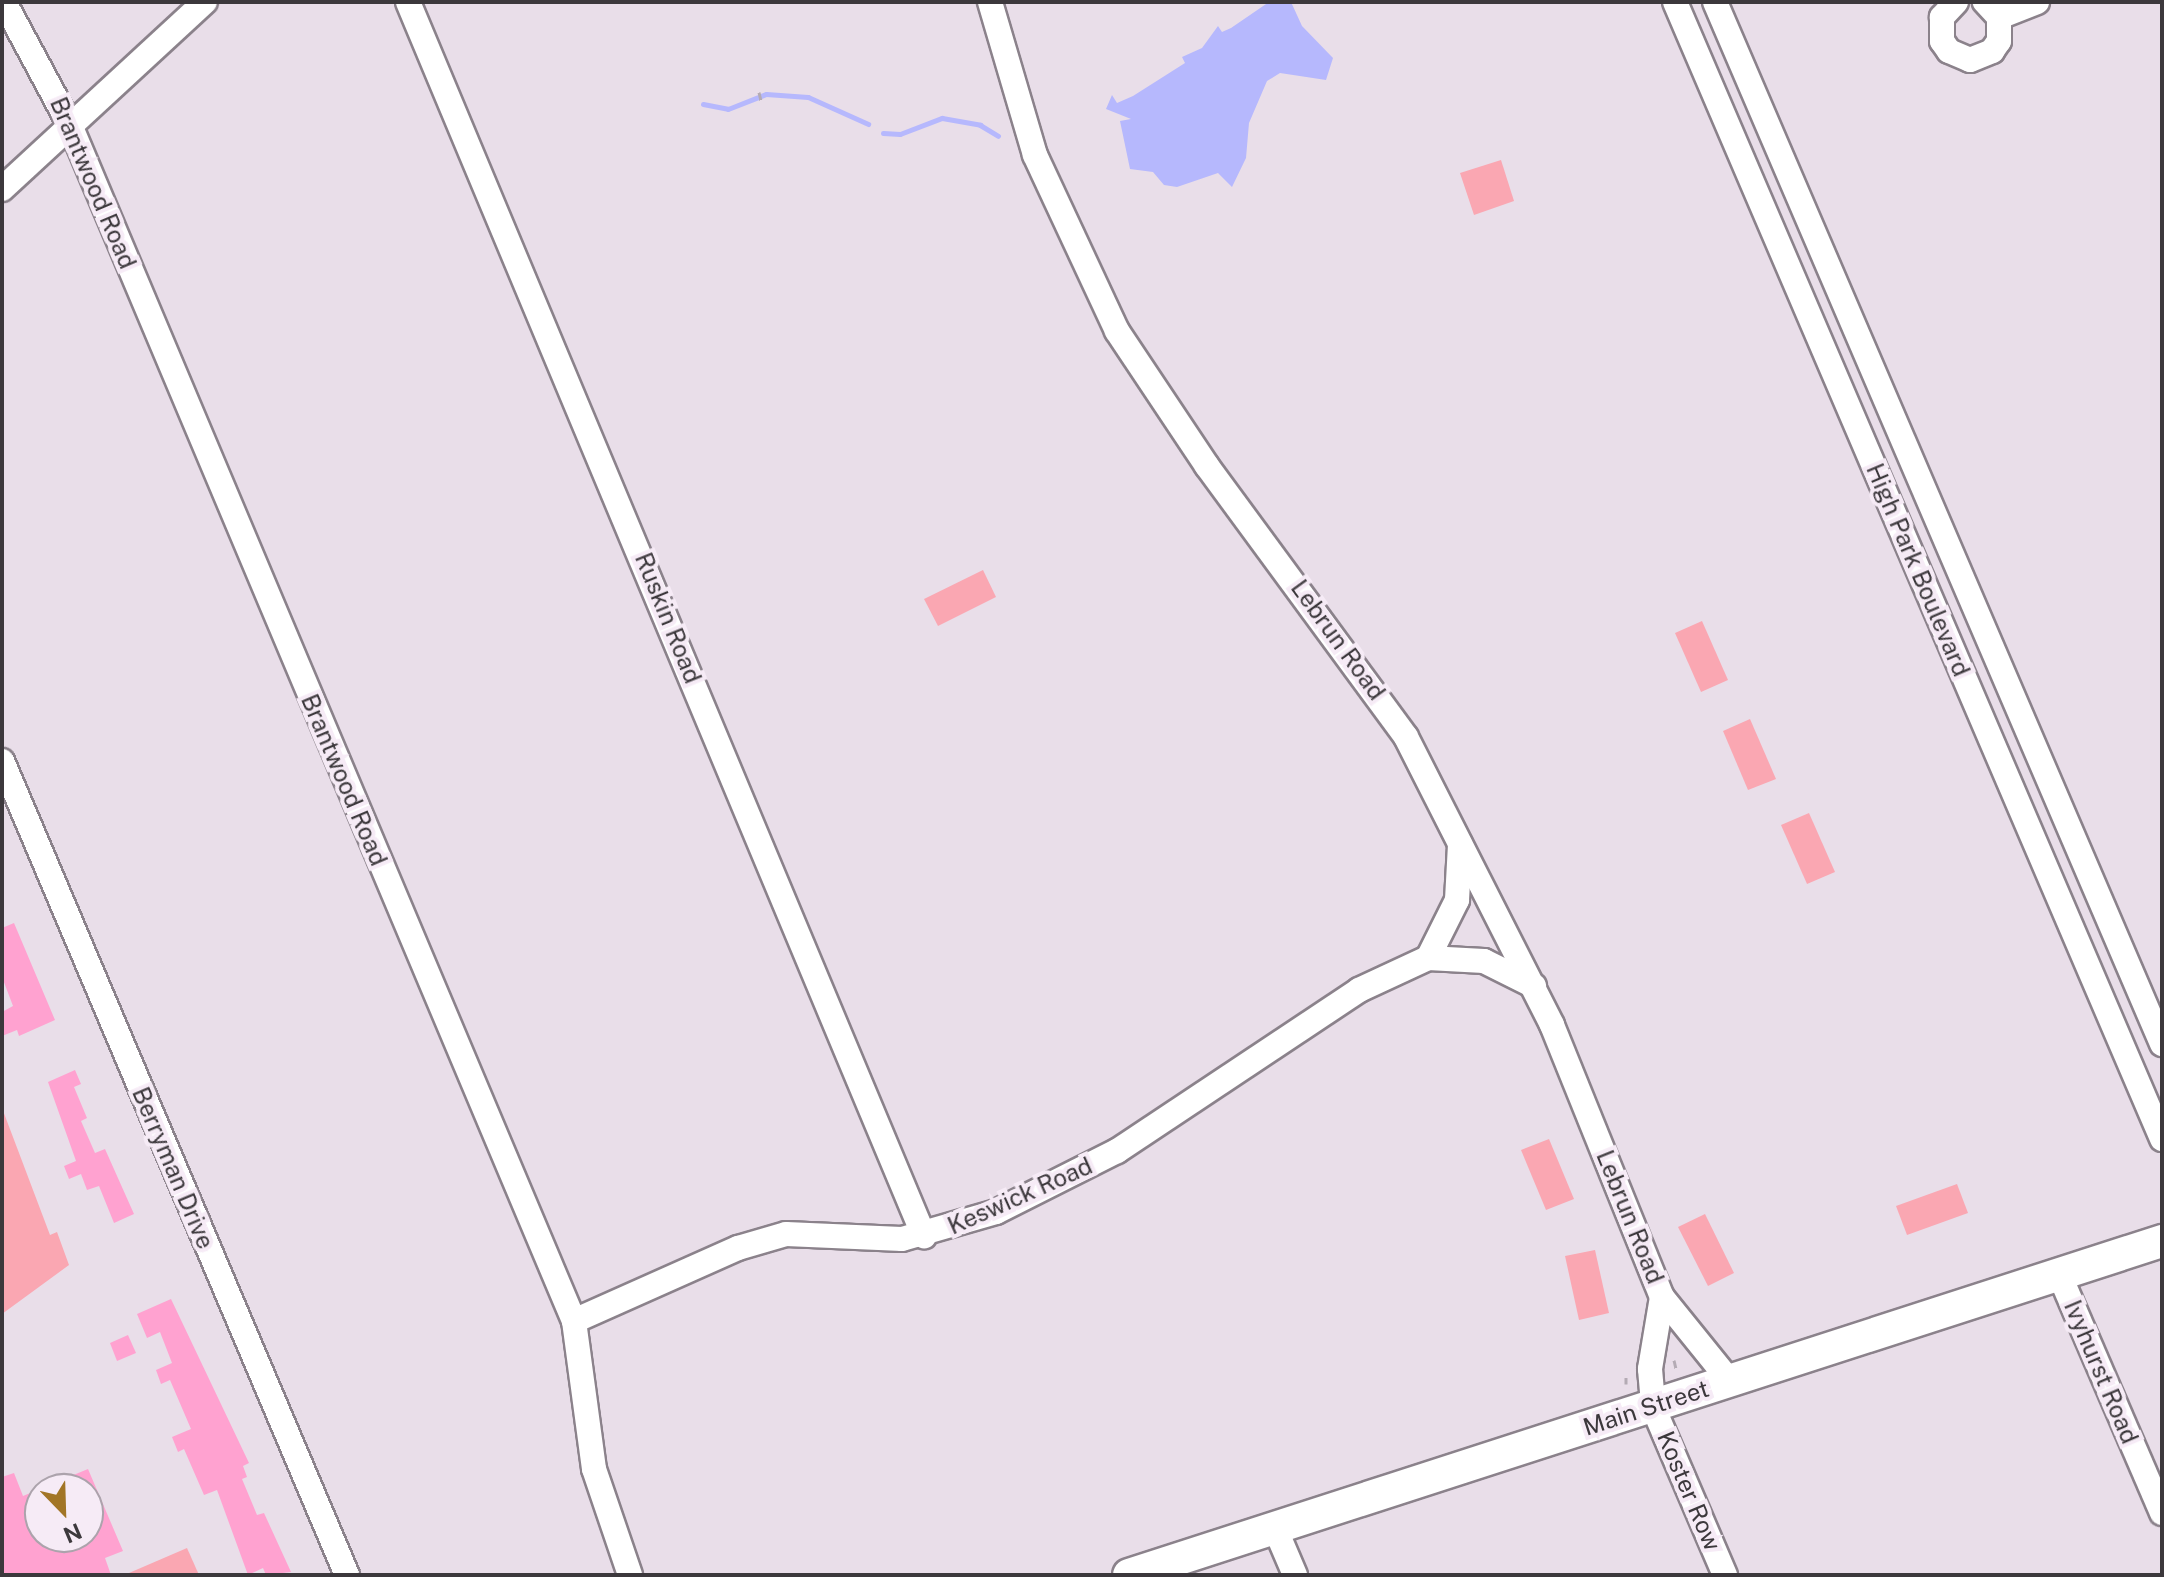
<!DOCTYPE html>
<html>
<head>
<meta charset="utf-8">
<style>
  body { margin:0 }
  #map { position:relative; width:2164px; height:1577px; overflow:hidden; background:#e9dee9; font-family:"Public Sans",sans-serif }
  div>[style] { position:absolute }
  .green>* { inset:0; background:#faa7b2 }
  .water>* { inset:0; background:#b6b8fd }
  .stream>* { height:5px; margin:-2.5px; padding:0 2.5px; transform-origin:2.5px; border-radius:2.5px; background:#b6b8fd }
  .building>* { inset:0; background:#ffa2d0 }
  .path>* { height:3px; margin-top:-1.5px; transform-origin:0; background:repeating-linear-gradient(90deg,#b4abb4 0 8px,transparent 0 12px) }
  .roads { filter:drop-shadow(2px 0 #8b828b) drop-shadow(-2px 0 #8b828b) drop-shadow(0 2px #8b828b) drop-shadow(0 -2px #8b828b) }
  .minor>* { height:24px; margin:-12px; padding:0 12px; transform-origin:12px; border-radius:12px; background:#fff }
  .major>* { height:32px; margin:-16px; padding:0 16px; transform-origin:16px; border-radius:16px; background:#fff }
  span { translate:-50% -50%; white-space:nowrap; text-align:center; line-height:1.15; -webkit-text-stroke:8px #f6ebf6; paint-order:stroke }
  .street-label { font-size:24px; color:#3c383c }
  .frame { position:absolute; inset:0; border:4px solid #3c383c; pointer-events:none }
  .north { position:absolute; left:24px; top:1473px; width:80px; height:80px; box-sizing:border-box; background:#f6ebf6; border:2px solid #aca3ac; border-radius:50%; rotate:157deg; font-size:22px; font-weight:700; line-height:32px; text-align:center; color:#3c383c }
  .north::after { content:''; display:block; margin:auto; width:28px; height:36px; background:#a27526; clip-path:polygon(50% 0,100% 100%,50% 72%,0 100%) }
</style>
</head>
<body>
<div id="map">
  <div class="green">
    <div style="clip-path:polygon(1501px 160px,1514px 201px,1474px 215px,1460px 173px)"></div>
    <div style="clip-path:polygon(983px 570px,996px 597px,938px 626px,924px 599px)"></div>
    <div style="clip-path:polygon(1702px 621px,1728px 680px,1701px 692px,1675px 633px)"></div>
    <div style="clip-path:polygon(1750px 719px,1776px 779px,1748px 790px,1723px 731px)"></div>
    <div style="clip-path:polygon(1809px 813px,1835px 872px,1807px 884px,1781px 825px)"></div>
    <div style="clip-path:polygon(2px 1108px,50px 1235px,57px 1232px,69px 1265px,2px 1314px)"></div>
    <div style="clip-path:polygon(1549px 1139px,1574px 1199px,1546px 1210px,1521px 1150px)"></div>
    <div style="clip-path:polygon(1957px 1184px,1968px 1213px,1907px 1235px,1896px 1206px)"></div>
    <div style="clip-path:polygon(1705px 1214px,1734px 1273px,1708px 1286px,1678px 1227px)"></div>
    <div style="clip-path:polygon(1595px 1250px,1609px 1313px,1579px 1320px,1565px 1256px)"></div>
    <div style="clip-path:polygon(187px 1548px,199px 1575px,128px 1575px,129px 1573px)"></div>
  </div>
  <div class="water">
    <div style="clip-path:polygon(1269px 2px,1291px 2px,1302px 26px,1333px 58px,1326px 80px,1280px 73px,1267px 81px,1249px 123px,1246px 158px,1232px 187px,1218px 173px,1177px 187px,1164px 185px,1153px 172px,1130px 169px,1120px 121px,1131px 119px,1106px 109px,1112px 95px,1117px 103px,1133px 96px,1185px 63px,1182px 57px,1202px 48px,1218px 26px,1222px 32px,1231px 28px)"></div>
  </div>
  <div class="stream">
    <div style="left:703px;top:104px;width:25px;rotate:11deg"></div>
    <div style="left:728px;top:109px;width:41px;rotate:-21.5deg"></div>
    <div style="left:766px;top:94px;width:42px;rotate:4.1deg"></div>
    <div style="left:808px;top:97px;width:66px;rotate:24.2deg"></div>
    <div style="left:883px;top:133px;width:17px;rotate:3deg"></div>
    <div style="left:900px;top:134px;width:45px;rotate:-20.9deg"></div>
    <div style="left:942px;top:118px;width:39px;rotate:10deg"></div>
    <div style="left:980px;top:125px;width:21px;rotate:31deg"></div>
  </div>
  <div class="building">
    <div style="clip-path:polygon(14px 923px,55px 1020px,19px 1036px,17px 1030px,2px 1036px,2px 1012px,13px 1006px,2px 977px,2px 928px)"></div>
    <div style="clip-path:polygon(75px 1070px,81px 1084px,74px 1087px,87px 1118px,81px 1121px,95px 1153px,105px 1149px,134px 1214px,114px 1223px,99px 1186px,87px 1190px,81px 1174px,69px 1179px,64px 1166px,76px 1161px,48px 1082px)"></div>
    <div style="clip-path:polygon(171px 1299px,249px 1463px,243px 1466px,247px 1477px,242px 1479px,257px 1515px,264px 1513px,291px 1572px,266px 1575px,263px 1568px,248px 1575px,217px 1490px,204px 1495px,184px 1449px,178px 1452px,172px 1437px,191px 1429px,170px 1380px,161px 1384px,156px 1370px,172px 1363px,160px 1332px,147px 1338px,137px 1314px)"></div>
    <div style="clip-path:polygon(128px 1335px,136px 1353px,117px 1361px,110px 1343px)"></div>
    <div style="clip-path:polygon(88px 1469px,123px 1551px,105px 1558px,111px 1575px,2px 1575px,2px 1477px,14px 1473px,23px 1496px,40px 1489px,40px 1537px,88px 1537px,88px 1489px,42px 1488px)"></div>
  </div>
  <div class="path">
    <div style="left:759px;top:92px;width:9px;rotate:77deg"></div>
    <div style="left:1674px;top:1360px;width:9px;rotate:77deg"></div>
    <div style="left:1626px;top:1377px;width:7px;rotate:90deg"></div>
    <div style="left:128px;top:1575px;width:2px;rotate:-90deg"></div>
  </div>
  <div class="roads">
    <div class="minor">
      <div style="left:4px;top:2px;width:140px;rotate:61.8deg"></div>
      <div style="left:70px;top:125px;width:1298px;rotate:67.15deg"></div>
      <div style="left:574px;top:1321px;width:149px;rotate:82.3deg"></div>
      <div style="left:594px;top:1469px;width:112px;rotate:71.2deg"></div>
      <div style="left:408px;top:2px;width:1338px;rotate:67.31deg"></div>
      <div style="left:990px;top:2px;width:159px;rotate:73.6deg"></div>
      <div style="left:1035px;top:155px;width:194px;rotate:65deg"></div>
      <div style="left:1117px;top:331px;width:162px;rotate:56.3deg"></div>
      <div style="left:1207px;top:466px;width:336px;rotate:53.7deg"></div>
      <div style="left:1406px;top:737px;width:323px;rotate:63.1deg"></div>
      <div style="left:1552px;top:1025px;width:293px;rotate:68deg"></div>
      <div style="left:1662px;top:1297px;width:107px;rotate:51.1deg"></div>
      <div style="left:1675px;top:2px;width:1237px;rotate:66.81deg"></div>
      <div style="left:1715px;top:2px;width:1134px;rotate:66.78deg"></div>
      <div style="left:1956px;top:2px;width:21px;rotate:133deg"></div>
      <div style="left:1942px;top:17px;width:24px;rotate:90deg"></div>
      <div style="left:1942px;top:41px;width:12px;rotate:55deg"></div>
      <div style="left:1949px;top:51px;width:23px;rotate:23deg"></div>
      <div style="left:1970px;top:60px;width:24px;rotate:-22deg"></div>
      <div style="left:1992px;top:51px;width:12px;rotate:-55deg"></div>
      <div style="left:1999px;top:41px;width:24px;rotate:-90deg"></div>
      <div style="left:1999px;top:17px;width:21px;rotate:-133deg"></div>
      <div style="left:1999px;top:17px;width:41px;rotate:-21.5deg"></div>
      <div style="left:2px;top:189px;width:276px;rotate:-42.7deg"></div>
      <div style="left:2px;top:761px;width:884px;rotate:67.03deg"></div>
      <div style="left:1428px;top:958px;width:65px;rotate:-63.4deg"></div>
      <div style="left:1457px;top:900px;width:56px;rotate:-86.9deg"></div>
      <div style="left:2060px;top:1276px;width:258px;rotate:66.7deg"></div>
      <div style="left:1662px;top:1297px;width:73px;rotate:99.5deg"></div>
      <div style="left:1650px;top:1369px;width:38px;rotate:85deg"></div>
      <div style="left:1653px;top:1407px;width:183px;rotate:66.8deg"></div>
      <div style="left:574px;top:1321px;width:180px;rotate:-24deg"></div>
      <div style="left:738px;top:1248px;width:50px;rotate:-16.3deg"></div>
      <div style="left:786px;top:1234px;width:116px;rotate:2.5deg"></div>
      <div style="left:902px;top:1239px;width:98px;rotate:-16deg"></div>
      <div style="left:996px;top:1212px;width:136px;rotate:-26.8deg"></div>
      <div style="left:1117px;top:1151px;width:291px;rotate:-33.6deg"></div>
      <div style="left:1359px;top:990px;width:76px;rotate:-24.9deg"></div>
      <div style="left:1428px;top:958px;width:56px;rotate:3.1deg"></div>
      <div style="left:1484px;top:961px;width:56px;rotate:26.6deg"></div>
      <div style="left:1275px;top:1528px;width:51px;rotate:66.9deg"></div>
    </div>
    <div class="major">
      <div style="left:1129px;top:1575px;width:1086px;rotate:-17.92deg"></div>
    </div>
  </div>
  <div class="street-label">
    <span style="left:93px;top:183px;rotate:67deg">Brantwood Road</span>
    <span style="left:1918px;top:570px;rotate:67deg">High Park Boulevard</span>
    <span style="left:668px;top:618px;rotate:68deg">Ruskin Road</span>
    <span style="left:1338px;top:640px;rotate:54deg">Lebrun Road</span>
    <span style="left:344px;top:780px;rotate:67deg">Brantwood Road</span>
    <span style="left:173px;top:1168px;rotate:67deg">Berryman Drive</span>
    <span style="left:1020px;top:1196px;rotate:-24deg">Keswick Road</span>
    <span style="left:1630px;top:1217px;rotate:68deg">Lebrun Road</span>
    <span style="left:2101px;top:1372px;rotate:67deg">Ivyhurst Road</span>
    <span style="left:1646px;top:1408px;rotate:-18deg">Main Street</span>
    <span style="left:1689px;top:1491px;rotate:67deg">Koster Row</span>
  </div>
  <div class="frame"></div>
  <div class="north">N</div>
</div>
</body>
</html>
